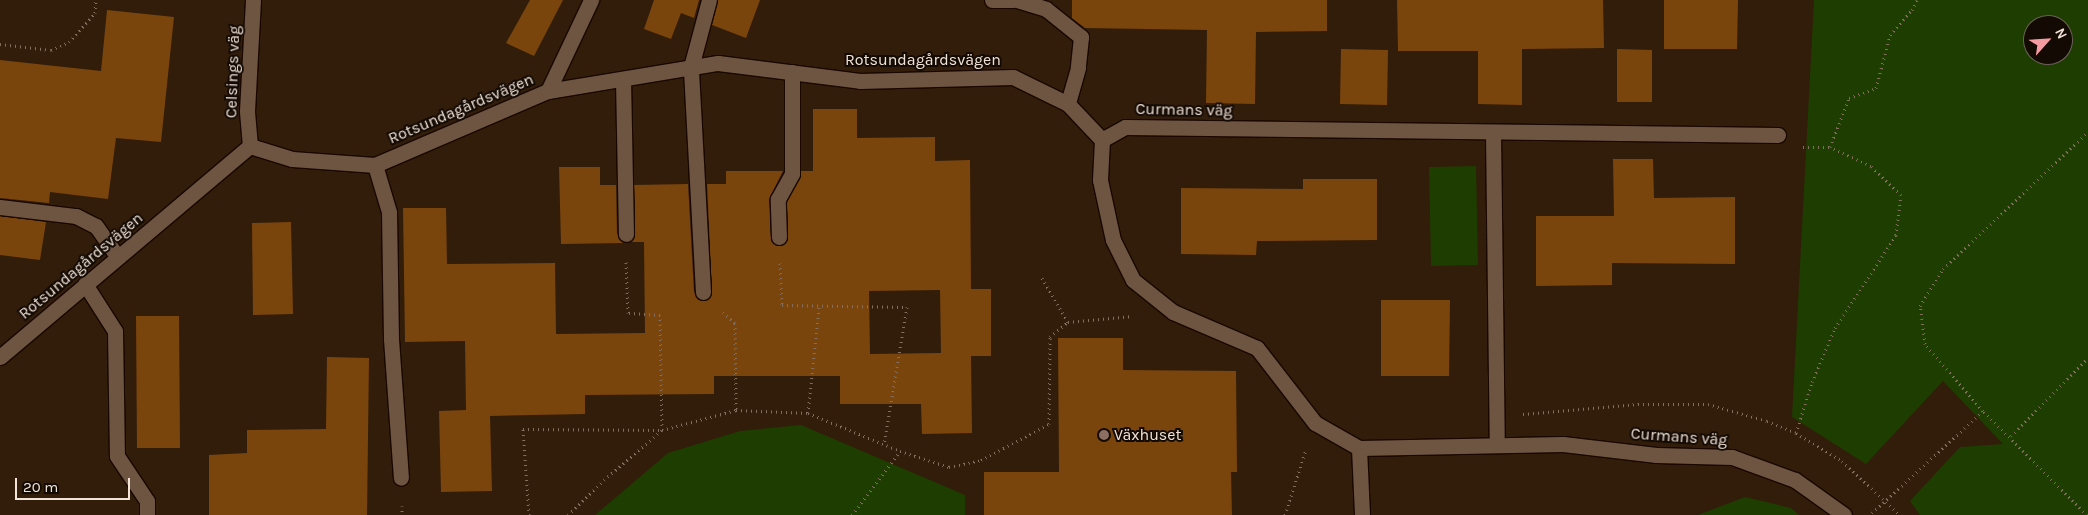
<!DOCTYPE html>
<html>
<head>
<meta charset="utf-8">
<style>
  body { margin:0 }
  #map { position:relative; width:2088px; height:515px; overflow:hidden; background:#321d0a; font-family:Karla,sans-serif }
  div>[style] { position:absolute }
  .green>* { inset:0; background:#1e3d00 }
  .building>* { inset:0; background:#7a450c }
  .path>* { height:3px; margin-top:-1.5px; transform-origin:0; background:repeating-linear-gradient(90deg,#826f60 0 1px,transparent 0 5px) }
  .roads { filter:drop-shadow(1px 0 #190700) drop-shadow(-1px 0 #190700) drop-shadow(0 1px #190700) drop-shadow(0 -1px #190700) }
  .service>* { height:15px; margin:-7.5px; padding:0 7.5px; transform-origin:7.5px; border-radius:7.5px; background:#6d5541 }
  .minor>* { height:15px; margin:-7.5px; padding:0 7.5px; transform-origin:7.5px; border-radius:7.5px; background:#6d5541 }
  .dots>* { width:14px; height:14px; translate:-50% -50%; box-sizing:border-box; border:2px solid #130a04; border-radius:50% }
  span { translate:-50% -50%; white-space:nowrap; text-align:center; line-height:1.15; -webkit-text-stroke:4px #130a04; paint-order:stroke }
  .street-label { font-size:16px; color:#f2e3d8 }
  .poi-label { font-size:16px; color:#f2e3d8 }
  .left { translate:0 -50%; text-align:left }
  .north { position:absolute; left:2023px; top:15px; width:50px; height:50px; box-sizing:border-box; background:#130a04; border:1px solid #6c6159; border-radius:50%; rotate:64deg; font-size:14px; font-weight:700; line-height:20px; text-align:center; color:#f2e3d8 }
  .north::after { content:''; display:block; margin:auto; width:18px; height:22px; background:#f49aa0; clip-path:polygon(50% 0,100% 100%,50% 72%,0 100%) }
  .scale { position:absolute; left:15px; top:478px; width:115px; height:22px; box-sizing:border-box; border:2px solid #f2e3d8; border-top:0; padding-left:6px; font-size:15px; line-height:18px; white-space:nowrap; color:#f2e3d8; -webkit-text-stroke:4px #130a04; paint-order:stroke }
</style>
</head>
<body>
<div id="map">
  <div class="green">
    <div style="clip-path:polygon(evenodd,1814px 0,2088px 0,2088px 515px,1920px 515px,1910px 501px,1960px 447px,2003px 444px,1943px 381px,1866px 464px,1792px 417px,1814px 0,2033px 25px,2063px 25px,2063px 55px,2033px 55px,2033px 25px)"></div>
    <div style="clip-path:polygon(1476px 166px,1478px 265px,1431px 266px,1429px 167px)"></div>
    <div style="clip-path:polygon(801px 425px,965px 495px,965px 515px,595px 515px,668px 453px,740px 431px)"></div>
    <div style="clip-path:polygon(1745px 497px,1791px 508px,1799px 515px,1698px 515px)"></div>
  </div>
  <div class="building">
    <div style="clip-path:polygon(530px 0,563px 0,534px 56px,506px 43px)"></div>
    <div style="clip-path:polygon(654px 0,699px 0,694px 18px,681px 13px,671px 39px,644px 29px)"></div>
    <div style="clip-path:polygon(718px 0,760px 0,746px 38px,712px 25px)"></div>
    <div style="clip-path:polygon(1072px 0,1327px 0,1327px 31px,1256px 32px,1255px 104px,1206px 103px,1207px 30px,1085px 28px,1072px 18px)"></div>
    <div style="clip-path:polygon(1397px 0,1603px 0,1604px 48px,1522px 49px,1522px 105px,1478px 104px,1478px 51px,1398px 51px)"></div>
    <div style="clip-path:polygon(1664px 0,1738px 0,1737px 49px,1664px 49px)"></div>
    <div style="clip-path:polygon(107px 10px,174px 17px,161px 142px,116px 138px,108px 199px,50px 192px,49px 203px,0 198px,0 60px,101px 71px)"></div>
    <div style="clip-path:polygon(1341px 49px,1388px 50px,1387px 105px,1340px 104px)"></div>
    <div style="clip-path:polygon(1617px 49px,1652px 50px,1652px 102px,1617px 102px)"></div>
    <div style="clip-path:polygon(evenodd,813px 109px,857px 109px,857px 138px,935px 137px,935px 161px,970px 160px,971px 289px,991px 289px,991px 356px,971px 356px,972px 433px,922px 434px,921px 404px,840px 404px,840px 376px,714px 376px,714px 394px,585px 395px,585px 414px,490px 416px,492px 491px,441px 492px,439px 411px,466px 410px,465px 341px,405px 342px,403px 208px,446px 208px,447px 264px,555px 263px,556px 334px,645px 333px,644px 242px,630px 242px,635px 234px,634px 185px,688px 184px,694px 292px,698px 300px,708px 300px,712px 292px,707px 184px,726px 184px,726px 171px,783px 171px,769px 199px,771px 241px,779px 246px,784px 245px,788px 237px,787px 201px,801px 171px,813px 171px,813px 109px,940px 290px,941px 353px,870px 354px,869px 291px,940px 290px)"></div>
    <div style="clip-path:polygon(1613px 159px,1653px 159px,1654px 198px,1735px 197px,1735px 264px,1612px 263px,1612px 285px,1536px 286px,1536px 216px,1614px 216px)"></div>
    <div style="clip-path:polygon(559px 167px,600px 167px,600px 185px,616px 185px,617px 234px,623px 243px,561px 244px)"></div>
    <div style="clip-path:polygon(1303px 179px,1377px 179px,1377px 240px,1257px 241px,1256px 255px,1181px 254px,1181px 188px,1303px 189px)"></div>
    <div style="clip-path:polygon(0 216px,46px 222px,40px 260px,0 255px)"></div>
    <div style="clip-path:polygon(291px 222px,293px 314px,253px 315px,252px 223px)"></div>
    <div style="clip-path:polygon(1381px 300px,1450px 300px,1449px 376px,1381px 376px)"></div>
    <div style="clip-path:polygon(136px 316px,179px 316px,180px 448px,137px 448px)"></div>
    <div style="clip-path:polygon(1058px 338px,1123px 338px,1123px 370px,1236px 371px,1237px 472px,1231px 472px,1232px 515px,984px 515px,984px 472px,1059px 472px)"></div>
    <div style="clip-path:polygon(327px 357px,369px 358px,367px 515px,209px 515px,209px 455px,247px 453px,247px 430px,326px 429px)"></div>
  </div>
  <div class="path">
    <div style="left:0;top:44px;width:51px;rotate:6.7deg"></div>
    <div style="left:51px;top:50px;width:20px;rotate:-24deg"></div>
    <div style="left:69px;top:42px;width:39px;rotate:-48deg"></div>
    <div style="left:95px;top:13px;width:13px;rotate:-86deg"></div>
    <div style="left:1803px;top:147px;width:27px"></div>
    <div style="left:1830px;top:147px;width:53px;rotate:-68.8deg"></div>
    <div style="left:1849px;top:98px;width:29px;rotate:-20deg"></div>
    <div style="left:1876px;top:88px;width:55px;rotate:-75.2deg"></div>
    <div style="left:1890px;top:35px;width:33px;rotate:-49deg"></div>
    <div style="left:1912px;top:10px;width:11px;rotate:-63deg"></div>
    <div style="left:780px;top:263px;width:42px;rotate:87.3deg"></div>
    <div style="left:782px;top:305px;width:125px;rotate:0.9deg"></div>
    <div style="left:907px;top:307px;width:140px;rotate:99.5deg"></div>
    <div style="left:1042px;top:278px;width:51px;rotate:59.4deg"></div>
    <div style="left:723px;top:312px;width:16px;rotate:43deg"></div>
    <div style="left:735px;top:323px;width:87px;rotate:89.3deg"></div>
    <div style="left:808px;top:413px;width:106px;rotate:-84deg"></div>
    <div style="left:1523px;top:414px;width:115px;rotate:-5deg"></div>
    <div style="left:1638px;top:404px;width:70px"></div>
    <div style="left:1708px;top:404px;width:61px;rotate:16.1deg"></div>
    <div style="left:1767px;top:421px;width:31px;rotate:22deg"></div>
    <div style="left:1796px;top:433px;width:54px;rotate:31.3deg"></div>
    <div style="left:1842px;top:461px;width:79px;rotate:43deg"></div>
    <div style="left:1796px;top:433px;width:53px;rotate:-72.6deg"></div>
    <div style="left:1812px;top:382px;width:59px;rotate:-66.9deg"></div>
    <div style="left:1835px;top:328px;width:111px;rotate:-56.7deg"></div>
    <div style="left:1896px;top:235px;width:40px;rotate:-82.9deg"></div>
    <div style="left:1901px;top:195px;width:42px;rotate:-136deg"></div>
    <div style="left:1871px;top:166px;width:45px;rotate:-155.1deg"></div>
    <div style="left:2011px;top:436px;width:110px;rotate:-45.4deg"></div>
    <div style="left:402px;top:506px;width:9px;rotate:90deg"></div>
    <div style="left:1872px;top:513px;width:151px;rotate:-42.6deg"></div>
    <div style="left:529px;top:515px;width:86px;rotate:-94deg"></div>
    <div style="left:523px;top:429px;width:139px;rotate:0.4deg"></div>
    <div style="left:662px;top:430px;width:115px;rotate:-91deg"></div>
    <div style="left:660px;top:315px;width:32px;rotate:-176deg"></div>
    <div style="left:628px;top:313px;width:53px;rotate:-92.2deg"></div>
    <div style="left:568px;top:515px;width:50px;rotate:-44.2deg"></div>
    <div style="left:604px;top:480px;width:77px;rotate:-40.8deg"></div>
    <div style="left:662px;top:430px;width:77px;rotate:-15.1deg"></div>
    <div style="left:736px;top:410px;width:72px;rotate:2.4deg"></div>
    <div style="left:808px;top:413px;width:100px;rotate:22.4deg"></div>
    <div style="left:900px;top:451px;width:52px;rotate:18.1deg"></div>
    <div style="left:949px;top:467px;width:33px;rotate:-12deg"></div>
    <div style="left:981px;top:460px;width:77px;rotate:-27.9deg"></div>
    <div style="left:1049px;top:424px;width:87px;rotate:-89.3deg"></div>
    <div style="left:1050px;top:337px;width:23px;rotate:-40deg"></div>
    <div style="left:1068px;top:322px;width:65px;rotate:-5.3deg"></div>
    <div style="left:852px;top:515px;width:80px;rotate:-53.1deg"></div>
    <div style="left:1285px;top:515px;width:69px;rotate:-72.3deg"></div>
    <div style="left:2087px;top:515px;width:147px;rotate:-135deg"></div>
    <div style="left:1983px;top:411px;width:89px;rotate:-130.9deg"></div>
    <div style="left:1925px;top:344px;width:38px;rotate:-97deg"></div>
    <div style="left:1920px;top:306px;width:44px;rotate:-58.1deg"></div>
    <div style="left:1943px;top:269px;width:199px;rotate:-43.4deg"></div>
  </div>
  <div class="roads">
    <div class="service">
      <div style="left:992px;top:0;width:21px"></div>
      <div style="left:1017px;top:0;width:30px;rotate:17deg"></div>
      <div style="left:1046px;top:9px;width:45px;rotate:38.7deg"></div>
      <div style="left:1081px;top:37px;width:31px;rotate:96deg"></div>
      <div style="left:1078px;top:68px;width:37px;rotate:106deg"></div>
      <div style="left:623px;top:79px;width:155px;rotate:88.9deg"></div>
      <div style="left:548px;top:91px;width:101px;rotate:-64.7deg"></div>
      <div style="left:375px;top:165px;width:49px;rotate:73.4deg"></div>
      <div style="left:389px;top:212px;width:127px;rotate:89.1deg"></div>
      <div style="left:391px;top:339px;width:139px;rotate:85.9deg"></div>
      <div style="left:0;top:207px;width:77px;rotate:6.8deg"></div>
      <div style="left:76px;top:216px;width:22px;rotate:27deg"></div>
      <div style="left:96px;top:226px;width:38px;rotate:55deg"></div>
      <div style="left:779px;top:237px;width:38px;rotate:-92deg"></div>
      <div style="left:778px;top:199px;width:29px;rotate:-61deg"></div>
      <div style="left:792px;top:174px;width:102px;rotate:-90deg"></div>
      <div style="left:85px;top:284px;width:56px;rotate:57.4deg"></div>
      <div style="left:115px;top:331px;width:125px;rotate:89.1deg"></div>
      <div style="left:117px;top:456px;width:54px;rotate:56.3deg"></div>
      <div style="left:147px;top:501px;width:14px;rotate:90deg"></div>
      <div style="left:703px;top:292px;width:225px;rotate:-93.1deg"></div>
      <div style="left:691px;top:67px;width:69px;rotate:-75deg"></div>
    </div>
    <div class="minor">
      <div style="left:1493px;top:133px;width:311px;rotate:89.3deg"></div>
      <div style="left:1778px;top:135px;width:653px;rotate:-179.3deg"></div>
      <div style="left:1125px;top:127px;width:26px;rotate:151deg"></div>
      <div style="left:1102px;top:140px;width:40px;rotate:92.9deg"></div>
      <div style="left:1100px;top:180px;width:61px;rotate:77.8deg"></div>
      <div style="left:1113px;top:240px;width:45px;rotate:63.4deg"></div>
      <div style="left:1133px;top:280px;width:51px;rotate:38.7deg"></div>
      <div style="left:1173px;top:312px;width:91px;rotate:23.2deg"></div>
      <div style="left:1257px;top:348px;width:95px;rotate:52.3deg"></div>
      <div style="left:1315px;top:423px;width:51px;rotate:29.6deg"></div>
      <div style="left:1359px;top:448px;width:204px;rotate:-1.1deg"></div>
      <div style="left:1563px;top:444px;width:94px;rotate:6.7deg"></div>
      <div style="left:1656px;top:455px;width:76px;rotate:1.5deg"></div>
      <div style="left:1732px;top:457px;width:67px;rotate:20.1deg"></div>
      <div style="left:1795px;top:480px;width:60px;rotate:35.5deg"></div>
      <div style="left:250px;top:146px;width:35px;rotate:-95deg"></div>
      <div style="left:247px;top:111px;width:111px;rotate:-86.9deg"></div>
      <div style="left:0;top:357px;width:327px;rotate:-40.2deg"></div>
      <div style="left:250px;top:146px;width:44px;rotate:17.2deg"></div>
      <div style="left:292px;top:159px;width:83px;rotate:4.1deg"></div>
      <div style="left:375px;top:165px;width:188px;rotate:-23.2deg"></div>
      <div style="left:548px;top:91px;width:172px;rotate:-9.4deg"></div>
      <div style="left:718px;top:63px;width:143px;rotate:7.2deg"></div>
      <div style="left:860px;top:81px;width:153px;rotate:-1.5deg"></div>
      <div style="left:1013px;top:77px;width:61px;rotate:26.1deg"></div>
      <div style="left:1068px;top:104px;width:50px;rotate:46.6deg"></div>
      <div style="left:1359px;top:448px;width:67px;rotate:87.4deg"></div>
    </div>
  </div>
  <div class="dots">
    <div style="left:1104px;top:435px;background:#8d6e63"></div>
  </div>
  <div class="street-label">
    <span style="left:923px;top:60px">Rotsundagårdsvägen</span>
    <span style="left:233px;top:72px;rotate:-88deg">Celsings väg</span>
    <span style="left:461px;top:109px;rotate:-23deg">Rotsundagårdsvägen</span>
    <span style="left:1184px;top:110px;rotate:1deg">Curmans väg</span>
    <span style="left:81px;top:266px;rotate:-40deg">Rotsundagårdsvägen</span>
    <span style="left:1679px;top:437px;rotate:4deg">Curmans väg</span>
  </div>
  <div class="poi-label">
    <span class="left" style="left:1114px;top:435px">Växhuset</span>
  </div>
  <div class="north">N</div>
  <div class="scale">20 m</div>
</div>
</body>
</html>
